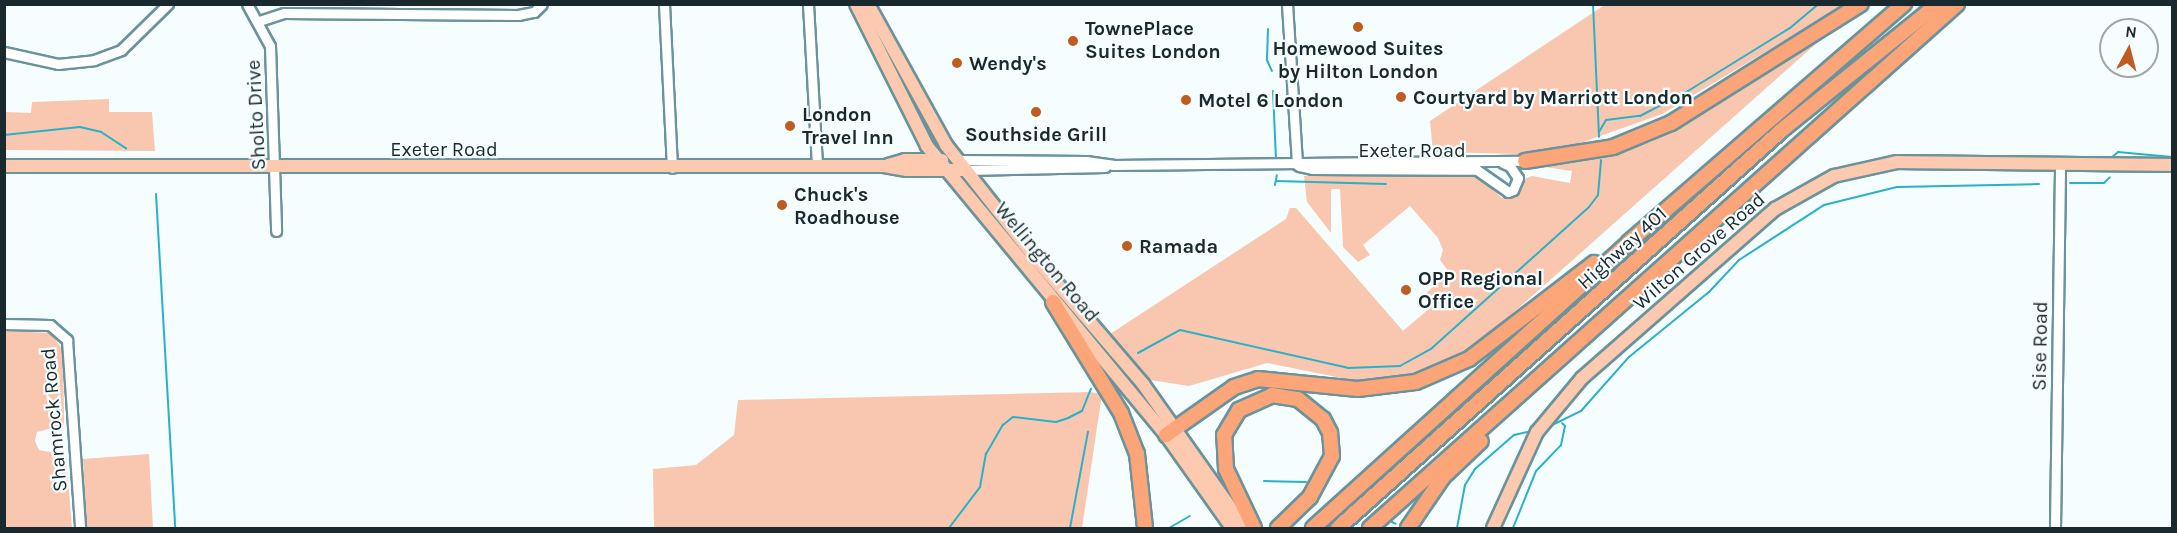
<!DOCTYPE html>
<html>
<head>
<meta charset="utf-8">
<style>
  body { margin:0 }
  #map { position:relative; width:2177px; height:533px; overflow:hidden; background:#f5fdff; font-family:Karla,sans-serif }
  div>[style] { position:absolute }
  .green>* { inset:0; background:#f9c7af }
  .stream>* { height:2px; margin:-1px; padding:0 1px; transform-origin:1px; border-radius:1px; background:#2ab1c8 }
  .roads { filter:drop-shadow(2px 0 #6a939c) drop-shadow(-2px 0 #6a939c) drop-shadow(0 2px #6a939c) drop-shadow(0 -2px #6a939c) }
  .minor>* { height:9px; margin:-4.5px; padding:0 4.5px; transform-origin:4.5px; border-radius:4.5px; background:#fff }
  .major>* { height:12px; margin:-6px; padding:0 6px; transform-origin:6px; border-radius:6px; background:#fdc9af }
  .highway>* { height:14px; margin:-7px; padding:0 7px; transform-origin:7px; border-radius:7px; background:#fca579 }
  .dots>* { width:16px; height:16px; translate:-50% -50%; box-sizing:border-box; border:3px solid #f5fdff; border-radius:50% }
  span { translate:-50% -50%; white-space:nowrap; text-align:center; line-height:1.15; -webkit-text-stroke:4.5px #f5fdff; paint-order:stroke }
  .poi-label { font-size:20px; color:#19292d; font-weight:700 }
  .left { translate:0 -50%; text-align:left }
  .street-label { font-size:20px; color:#19292d }
  .frame { position:absolute; inset:0; border:6px solid #19292d; pointer-events:none }
  .north { position:absolute; left:2099px; top:18px; width:60px; height:60px; box-sizing:border-box; background:#f5fdff; border:2px solid #9da8ab; border-radius:50%; rotate:7deg; font-size:16px; font-weight:700; line-height:24px; text-align:center; color:#19292d }
  .north::after { content:''; display:block; margin:auto; width:21px; height:27px; background:#bf5c21; clip-path:polygon(50% 0,100% 100%,50% 72%,0 100%) }
</style>
</head>
<body>
<div id="map">
  <div class="green">
    <div style="clip-path:polygon(1606px 4px,1844px 4px,1844px 5px,1662px 114px,1575px 145px,1519px 154px,1433px 152px,1430px 121px)"></div>
    <div style="clip-path:polygon(1818px 42px,1476px 346px,1413px 376px,1361px 382px,1267px 363px,1189px 386px,1144px 379px,1110px 334px,1286px 219px,1290px 208px,1296px 208px,1403px 331px,1430px 308px,1423px 296px,1449px 272px,1440px 260px,1443px 250px,1438px 238px,1410px 206px,1363px 245px,1370px 255px,1358px 262px,1343px 247px,1340px 189px,1331px 189px,1331px 233px,1307px 202px,1304px 176px,1475px 174px,1502px 198px,1515px 197px,1524px 179px,1532px 176px,1570px 183px,1572px 171px,1538px 166px,1582px 161px,1651px 142px)"></div>
    <div style="clip-path:polygon(109px 99px,109px 112px,152px 112px,155px 151px,5px 150px,5px 112px,31px 113px,32px 102px)"></div>
    <div style="clip-path:polygon(4px 331px,51px 333px,63px 351px,64px 425px,37px 432px,35px 441px,39px 450px,66px 455px,72px 528px,5px 528px)"></div>
    <div style="clip-path:polygon(1090px 392px,1102px 394px,1082px 528px,654px 528px,653px 469px,696px 465px,734px 435px,738px 400px)"></div>
    <div style="clip-path:polygon(149px 454px,153px 528px,86px 528px,83px 459px)"></div>
  </div>
  <div class="stream">
    <div style="left:1267px;top:4px;width:1px;rotate:90deg"></div>
    <div style="left:1593px;top:4px;width:133px;rotate:87.4deg"></div>
    <div style="left:1268px;top:29px;width:31px;rotate:92deg"></div>
    <div style="left:1267px;top:60px;width:12px;rotate:66deg"></div>
    <div style="left:1273px;top:91px;width:68px;rotate:87.5deg"></div>
    <div style="left:1599px;top:132px;width:14px;rotate:-60deg"></div>
    <div style="left:1606px;top:120px;width:34px;rotate:-7deg"></div>
    <div style="left:1640px;top:116px;width:54px;rotate:-27.5deg"></div>
    <div style="left:1688px;top:91px;width:120px;rotate:-31.7deg"></div>
    <div style="left:1790px;top:28px;width:38px;rotate:-40deg"></div>
    <div style="left:4px;top:135px;width:76px;rotate:-6deg"></div>
    <div style="left:80px;top:127px;width:22px;rotate:13deg"></div>
    <div style="left:101px;top:132px;width:30px;rotate:33deg"></div>
    <div style="left:2110px;top:159px;width:11px;rotate:-41deg"></div>
    <div style="left:2118px;top:152px;width:54px;rotate:5.3deg"></div>
    <div style="left:1276px;top:181px;width:110px;rotate:1.6deg"></div>
    <div style="left:2070px;top:183px;width:34px"></div>
    <div style="left:2104px;top:183px;width:8px;rotate:-45deg"></div>
    <div style="left:1275px;top:185px;width:10px;rotate:-79deg"></div>
    <div style="left:156px;top:194px;width:335px;rotate:86.7deg"></div>
    <div style="left:1138px;top:353px;width:48px;rotate:-28.7deg"></div>
    <div style="left:1180px;top:330px;width:172px;rotate:12.7deg"></div>
    <div style="left:1348px;top:368px;width:52px;rotate:-2.2deg"></div>
    <div style="left:1400px;top:366px;width:37px;rotate:-29deg"></div>
    <div style="left:1432px;top:348px;width:211px;rotate:-41.9deg"></div>
    <div style="left:1589px;top:207px;width:15px;rotate:-53deg"></div>
    <div style="left:1598px;top:195px;width:35px;rotate:-85deg"></div>
    <div style="left:1548px;top:427px;width:37px;rotate:-26deg"></div>
    <div style="left:1581px;top:411px;width:72px;rotate:-48.4deg"></div>
    <div style="left:1629px;top:357px;width:103px;rotate:-39.1deg"></div>
    <div style="left:1709px;top:292px;width:44px;rotate:-46.8deg"></div>
    <div style="left:1739px;top:260px;width:101px;rotate:-32.9deg"></div>
    <div style="left:1824px;top:205px;width:75px;rotate:-13.9deg"></div>
    <div style="left:1897px;top:187px;width:142px;rotate:-1.2deg"></div>
    <div style="left:1264px;top:481px;width:42px;rotate:1.4deg"></div>
    <div style="left:1392px;top:522px;width:4px;rotate:27deg"></div>
    <div style="left:949px;top:528px;width:51px;rotate:-52.9deg"></div>
    <div style="left:980px;top:487px;width:34px;rotate:-80deg"></div>
    <div style="left:986px;top:454px;width:34px;rotate:-60deg"></div>
    <div style="left:1003px;top:425px;width:13px;rotate:-39deg"></div>
    <div style="left:1013px;top:417px;width:43px;rotate:6.6deg"></div>
    <div style="left:1056px;top:422px;width:13px;rotate:-18deg"></div>
    <div style="left:1068px;top:418px;width:16px;rotate:-27deg"></div>
    <div style="left:1082px;top:411px;width:24px;rotate:-68deg"></div>
    <div style="left:1070px;top:528px;width:98px;rotate:-79.4deg"></div>
    <div style="left:1169px;top:528px;width:24px;rotate:-30deg"></div>
    <div style="left:1457px;top:528px;width:44px;rotate:-79.5deg"></div>
    <div style="left:1465px;top:485px;width:19px;rotate:-58deg"></div>
    <div style="left:1475px;top:469px;width:52px;rotate:-41.1deg"></div>
    <div style="left:1514px;top:435px;width:18px;rotate:-13deg"></div>
    <div style="left:1513px;top:528px;width:61px;rotate:-68deg"></div>
    <div style="left:1536px;top:471px;width:36px;rotate:-46deg"></div>
    <div style="left:1561px;top:445px;width:19px;rotate:-78deg"></div>
    <div style="left:1565px;top:426px;width:4px;rotate:-135deg"></div>
  </div>
  <div class="roads">
    <div class="minor">
      <div style="left:247px;top:4px;width:48px;rotate:61.3deg"></div>
      <div style="left:270px;top:46px;width:185px;rotate:88.1deg"></div>
      <div style="left:664px;top:4px;width:164px;rotate:87.2deg"></div>
      <div style="left:808px;top:4px;width:163px;rotate:86.8deg"></div>
      <div style="left:1287px;top:4px;width:161px;rotate:86.4deg"></div>
      <div style="left:259px;top:21px;width:26px;rotate:-18deg"></div>
      <div style="left:284px;top:13px;width:234px;rotate:0.5deg"></div>
      <div style="left:518px;top:15px;width:16px;rotate:-11deg"></div>
      <div style="left:534px;top:12px;width:11px;rotate:-45deg"></div>
      <div style="left:4px;top:52px;width:55px;rotate:12.5deg"></div>
      <div style="left:58px;top:64px;width:36px;rotate:-6deg"></div>
      <div style="left:94px;top:60px;width:29px;rotate:-20deg"></div>
      <div style="left:121px;top:50px;width:66px;rotate:-44.4deg"></div>
      <div style="left:958px;top:160px;width:128px;rotate:0.4deg"></div>
      <div style="left:1086px;top:161px;width:27px;rotate:8deg"></div>
      <div style="left:1113px;top:165px;width:412px;rotate:-0.6deg"></div>
      <div style="left:1299px;top:166px;width:13px;rotate:13deg"></div>
      <div style="left:1312px;top:169px;width:165px;rotate:0.3deg"></div>
      <div style="left:1477px;top:170px;width:38px;rotate:35deg"></div>
      <div style="left:1508px;top:192px;width:5px;rotate:-22deg"></div>
      <div style="left:1513px;top:190px;width:13px;rotate:-67deg"></div>
      <div style="left:1518px;top:178px;width:14px;rotate:-124deg"></div>
      <div style="left:1510px;top:166px;width:8px;rotate:-157deg"></div>
      <div style="left:966px;top:170px;width:139px;rotate:-1.2deg"></div>
      <div style="left:4px;top:324px;width:46px;rotate:1.2deg"></div>
      <div style="left:50px;top:325px;width:23px;rotate:41deg"></div>
      <div style="left:67px;top:340px;width:188px;rotate:86deg"></div>
      <div style="left:2055px;top:528px;width:364px;rotate:-89.2deg"></div>
    </div>
    <div class="major">
      <div style="left:856px;top:4px;width:159px;rotate:63.4deg"></div>
      <div style="left:927px;top:146px;width:375px;rotate:50.4deg"></div>
      <div style="left:1166px;top:435px;width:114px;rotate:54.6deg"></div>
      <div style="left:868px;top:4px;width:161px;rotate:61deg"></div>
      <div style="left:946px;top:145px;width:145px;rotate:51.7deg"></div>
      <div style="left:1036px;top:259px;width:165px;rotate:49.4deg"></div>
      <div style="left:1143px;top:384px;width:176px;rotate:54.7deg"></div>
      <div style="left:888px;top:165px;width:18px;rotate:-16deg"></div>
      <div style="left:905px;top:160px;width:37px"></div>
      <div style="left:4px;top:166px;width:880px"></div>
      <div style="left:884px;top:166px;width:23px;rotate:10deg"></div>
      <div style="left:907px;top:170px;width:59px"></div>
      <div style="left:1493px;top:528px;width:106px;rotate:-65.4deg"></div>
      <div style="left:1537px;top:432px;width:70px;rotate:-50.2deg"></div>
      <div style="left:1582px;top:378px;width:257px;rotate:-41.2deg"></div>
      <div style="left:1775px;top:209px;width:68px;rotate:-29.2deg"></div>
      <div style="left:1834px;top:176px;width:65px;rotate:-12.5deg"></div>
      <div style="left:1897px;top:162px;width:275px;rotate:0.6deg"></div>
    </div>
    <div class="highway">
      <div style="left:1525px;top:161px;width:89px;rotate:-9deg"></div>
      <div style="left:1613px;top:147px;width:63px;rotate:-22.5deg"></div>
      <div style="left:1671px;top:123px;width:224px;rotate:-32.1deg"></div>
      <div style="left:1053px;top:302px;width:130px;rotate:58.5deg"></div>
      <div style="left:1121px;top:413px;width:44px;rotate:68.7deg"></div>
      <div style="left:1137px;top:454px;width:74px;rotate:83.8deg"></div>
      <div style="left:1166px;top:435px;width:83px;rotate:-35.2deg"></div>
      <div style="left:1234px;top:387px;width:25px;rotate:-18deg"></div>
      <div style="left:1258px;top:379px;width:100px;rotate:5.7deg"></div>
      <div style="left:1358px;top:389px;width:58px;rotate:-6.9deg"></div>
      <div style="left:1416px;top:382px;width:58px;rotate:-23.5deg"></div>
      <div style="left:1469px;top:359px;width:158px;rotate:-37.5deg"></div>
      <div style="left:1254px;top:528px;width:65px;rotate:-115.4deg"></div>
      <div style="left:1226px;top:469px;width:34px;rotate:-93deg"></div>
      <div style="left:1224px;top:435px;width:29px;rotate:-59deg"></div>
      <div style="left:1239px;top:410px;width:36px;rotate:-24deg"></div>
      <div style="left:1272px;top:395px;width:26px;rotate:9deg"></div>
      <div style="left:1298px;top:399px;width:32px;rotate:39deg"></div>
      <div style="left:1323px;top:419px;width:16px;rotate:63deg"></div>
      <div style="left:1330px;top:433px;width:23px;rotate:85deg"></div>
      <div style="left:1332px;top:456px;width:47px;rotate:118.2deg"></div>
      <div style="left:1310px;top:497px;width:45px;rotate:135.9deg"></div>
      <div style="left:1313px;top:528px;width:426px;rotate:-42.1deg"></div>
      <div style="left:1629px;top:242px;width:364px;rotate:-40.9deg"></div>
      <div style="left:1338px;top:528px;width:598px;rotate:-41.88deg"></div>
      <div style="left:1783px;top:129px;width:199px;rotate:-38.9deg"></div>
      <div style="left:1370px;top:528px;width:787px;rotate:-41.75deg"></div>
      <div style="left:1408px;top:528px;width:62px;rotate:-55.5deg"></div>
      <div style="left:1443px;top:477px;width:52px;rotate:-43.5deg"></div>
    </div>
  </div>
  <div class="dots">
    <div style="left:1358px;top:27px;background:#bf5c21"></div>
    <div style="left:1073px;top:41px;background:#bf5c21"></div>
    <div style="left:957px;top:63px;background:#bf5c21"></div>
    <div style="left:1401px;top:97px;background:#bf5c21"></div>
    <div style="left:1186px;top:100px;background:#bf5c21"></div>
    <div style="left:1036px;top:112px;background:#bf5c21"></div>
    <div style="left:790px;top:126px;background:#bf5c21"></div>
    <div style="left:782px;top:205px;background:#bf5c21"></div>
    <div style="left:1127px;top:246px;background:#bf5c21"></div>
    <div style="left:1406px;top:290px;background:#bf5c21"></div>
  </div>
  <div class="poi-label">
    <span class="left" style="left:1085px;top:40px">TownePlace<br>Suites London</span>
    <span style="left:1358px;top:60px">Homewood Suites<br>by Hilton London</span>
    <span class="left" style="left:969px;top:63px">Wendy's</span>
    <span class="left" style="left:1413px;top:97px">Courtyard by Marriott London</span>
    <span class="left" style="left:1198px;top:100px">Motel 6 London</span>
    <span class="left" style="left:802px;top:126px">London<br>Travel Inn</span>
    <span style="left:1036px;top:134px">Southside Grill</span>
    <span class="left" style="left:794px;top:206px">Chuck's<br>Roadhouse</span>
    <span class="left" style="left:1139px;top:246px">Ramada</span>
    <span class="left" style="left:1418px;top:290px">OPP Regional<br>Office</span>
  </div>
  <div class="street-label">
    <span style="left:256px;top:115px;rotate:-93deg">Sholto Drive</span>
    <span style="left:444px;top:149px">Exeter Road</span>
    <span style="left:1412px;top:150px">Exeter Road</span>
    <span style="left:1622px;top:248px;rotate:-42deg">Highway 401</span>
    <span style="left:1699px;top:251px;rotate:-41deg">Wilton Grove Road</span>
    <span style="left:1047px;top:262px;rotate:50deg">Wellington Road</span>
    <span style="left:2040px;top:346px;rotate:-89deg">Sise Road</span>
    <span style="left:54px;top:420px;rotate:-95deg">Shamrock Road</span>
  </div>
  <div class="frame"></div>
  <div class="north">N</div>
</div>
</body>
</html>
